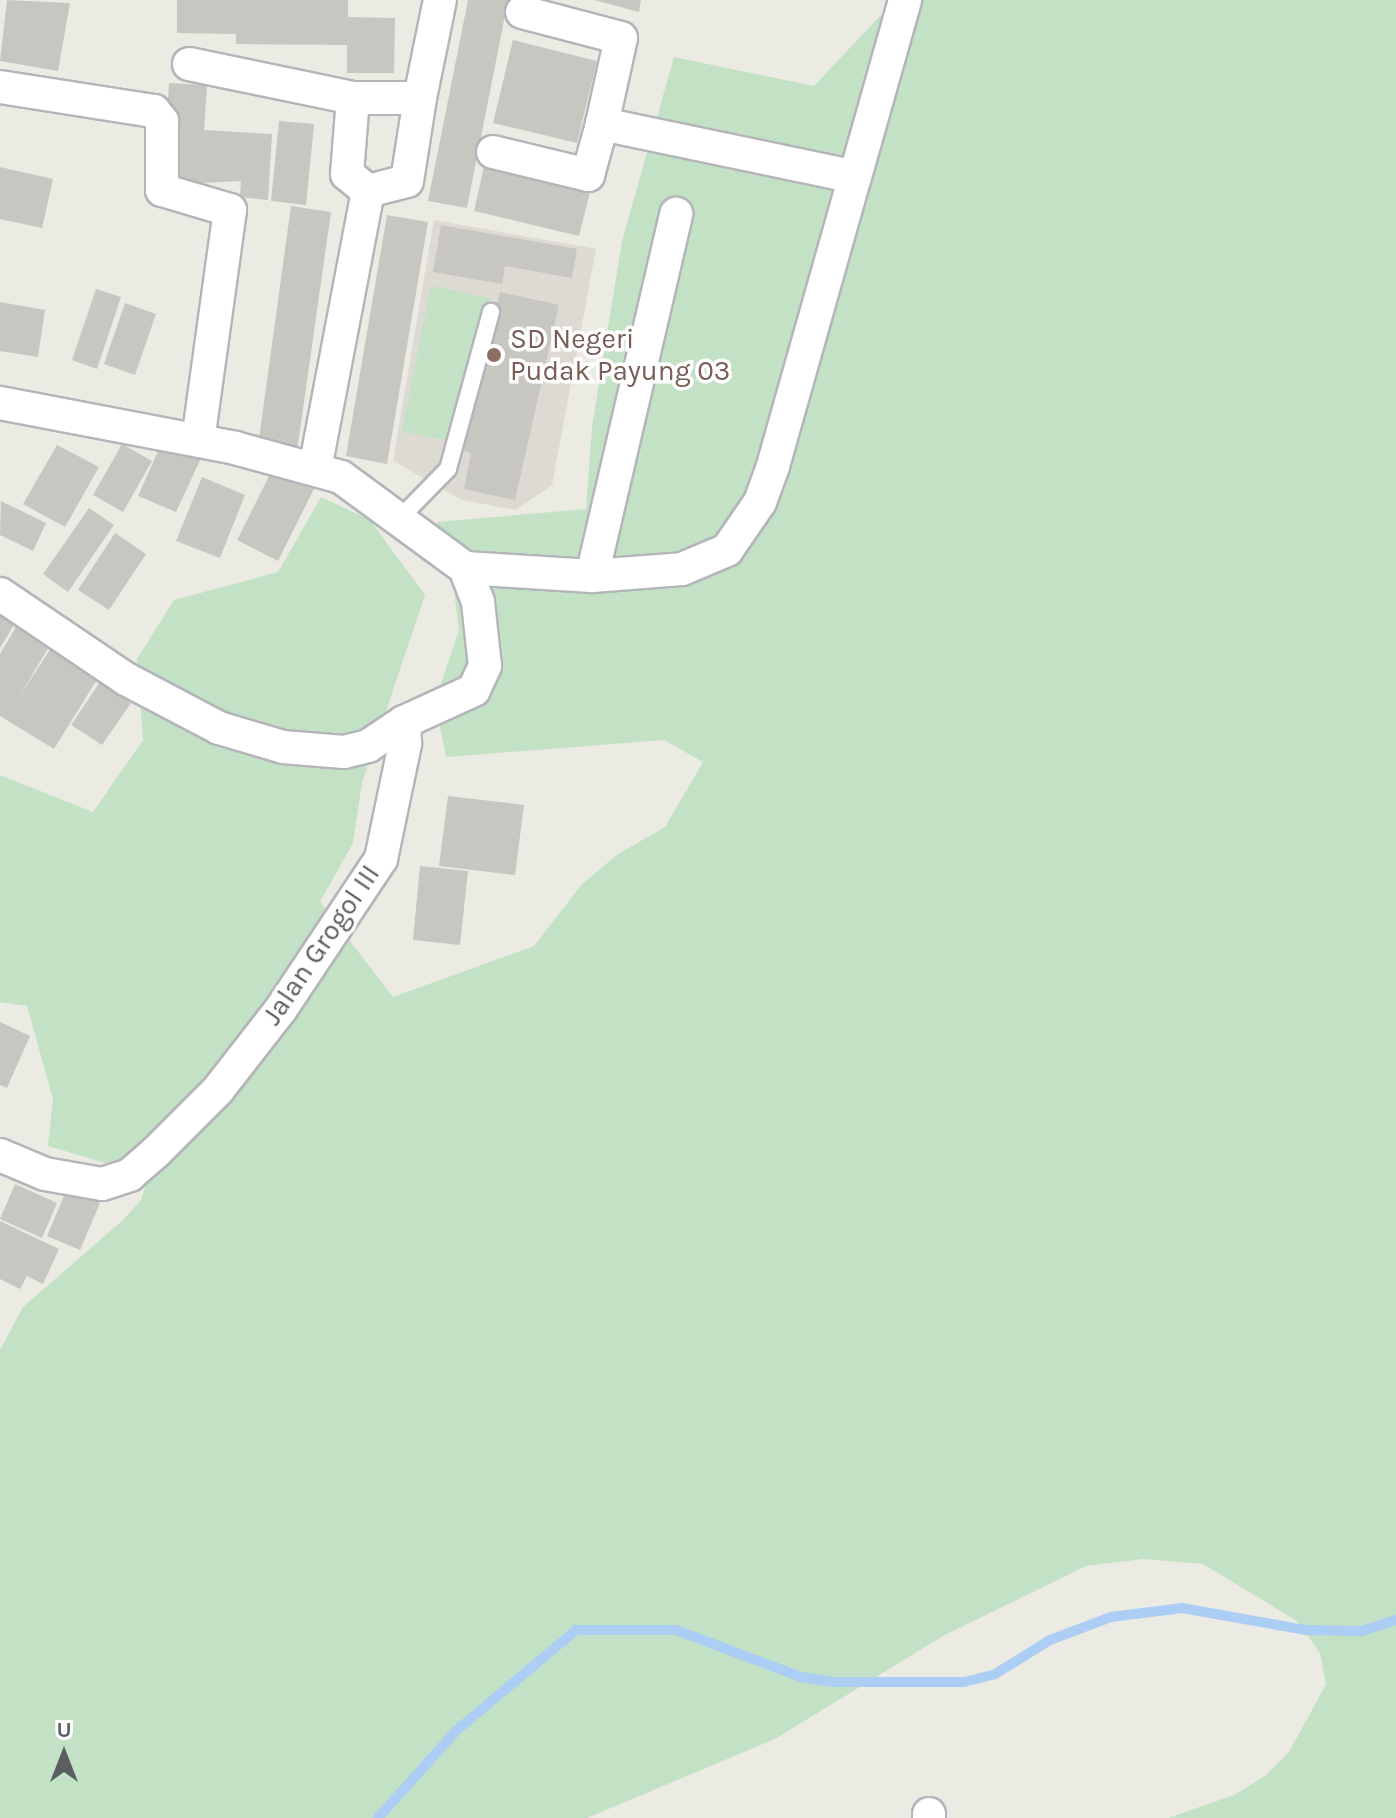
<!DOCTYPE html>
<html>
<head>
<meta charset="utf-8">
<style>
  body { margin:0 }
  #map { position:relative; width:1396px; height:1818px; overflow:hidden; background:#ecebe3; font-family:Karla,sans-serif }
  div>[style] { position:absolute }
  .education>* { inset:0; background:#dcdad2 }
  .green>* { inset:0; background:#c3e1c5 }
  .stream>* { height:10px; margin:-5px; padding:0 5px; transform-origin:5px; border-radius:5px; background:#accef4 }
  .building>* { inset:0; background:#c7c6c0 }
  .roads { filter:drop-shadow(2px 0 #b4b5b9) drop-shadow(-2px 0 #b4b5b9) drop-shadow(0 2px #b4b5b9) drop-shadow(0 -2px #b4b5b9) }
  .service>* { height:16px; margin:-8px; padding:0 8px; transform-origin:8px; border-radius:8px; background:#fff }
  .minor>* { height:32px; margin:-16px; padding:0 16px; transform-origin:16px; border-radius:16px; background:#fff }
  .dots>* { width:22px; height:22px; translate:-50% -50%; box-sizing:border-box; border:4px solid #fff; border-radius:50% }
  span { translate:-50% -50%; white-space:nowrap; text-align:center; line-height:1.15; -webkit-text-stroke:7px #fff; paint-order:stroke }
  .education-label { font-size:28px; color:#785e54 }
  .left { translate:0 -50%; text-align:left }
  .street-label { font-size:28px; color:#5b5e62 }
  .north { position:absolute; left:24px; top:1714px; width:80px; height:80px; -webkit-text-stroke:6px #fff; paint-order:stroke; rotate:0deg; font-size:22px; font-weight:700; line-height:32px; text-align:center; color:#5b5e62 }
  .north::after { content:''; display:block; margin:auto; width:28px; height:36px; background:#5b5e62; clip-path:polygon(50% 0,100% 100%,50% 72%,0 100%) }
</style>
</head>
<body>
<div id="map">
  <div class="education">
    <div style="clip-path:polygon(434px 220px,596px 249px,552px 485px,516px 510px,462px 500px,393px 461px)"></div>
  </div>
  <div class="green">
    <div style="clip-path:polygon(895px 0,1396px 0,1396px 1818px,1168px 1818px,1234px 1795px,1265px 1776px,1289px 1752px,1326px 1684px,1320px 1653px,1297px 1621px,1203px 1564px,1143px 1559px,1086px 1566px,943px 1636px,775px 1739px,587px 1818px,0 1818px,0 1350px,23px 1307px,123px 1220px,141px 1200px,149px 1176px,48px 1146px,53px 1099px,27px 1006px,0 1002px,0 775px,93px 812px,143px 740px,137px 659px,174px 600px,278px 572px,321px 497px,370px 520px,425px 595px,362px 783px,353px 843px,320px 902px,393px 997px,534px 946px,582px 884px,618px 854px,665px 827px,703px 762px,664px 740px,446px 757px,435px 701px,459px 630px,450px 558px,437px 522px,586px 509px,592px 427px,622px 241px,674px 57px,814px 86px)"></div>
    <div style="clip-path:polygon(431px 286px,490px 298px,454px 442px,402px 431px)"></div>
  </div>
  <div class="stream">
    <div style="left:378px;top:1818px;width:118px;rotate:-48.1deg"></div>
    <div style="left:457px;top:1730px;width:155px;rotate:-40deg"></div>
    <div style="left:576px;top:1630px;width:100px"></div>
    <div style="left:676px;top:1630px;width:134px;rotate:20.6deg"></div>
    <div style="left:801px;top:1677px;width:33px;rotate:9deg"></div>
    <div style="left:834px;top:1682px;width:130px"></div>
    <div style="left:964px;top:1682px;width:32px;rotate:-14deg"></div>
    <div style="left:995px;top:1674px;width:65px;rotate:-31.7deg"></div>
    <div style="left:1050px;top:1640px;width:65px;rotate:-20.7deg"></div>
    <div style="left:1111px;top:1617px;width:72px;rotate:-7.2deg"></div>
    <div style="left:1182px;top:1608px;width:126px;rotate:10.1deg"></div>
    <div style="left:1306px;top:1630px;width:56px;rotate:1deg"></div>
    <div style="left:1362px;top:1631px;width:36px;rotate:-18deg"></div>
  </div>
  <div class="building">
    <div style="clip-path:polygon(7px 0,70px 3px,58px 71px,0 61px)"></div>
    <div style="clip-path:polygon(177px 0,348px 0,348px 17px,395px 18px,394px 73px,347px 73px,347px 45px,236px 44px,236px 34px,177px 33px)"></div>
    <div style="clip-path:polygon(468px 0,508px 0,467px 208px,428px 201px)"></div>
    <div style="clip-path:polygon(594px 0,641px 0,639px 12px)"></div>
    <div style="clip-path:polygon(513px 40px,597px 61px,577px 143px,493px 123px)"></div>
    <div style="clip-path:polygon(169px 83px,207px 85px,204px 130px,272px 134px,268px 200px,240px 197px,241px 181px,162px 185px)"></div>
    <div style="clip-path:polygon(279px 121px,314px 124px,306px 205px,271px 201px)"></div>
    <div style="clip-path:polygon(485px 162px,591px 188px,579px 236px,474px 211px)"></div>
    <div style="clip-path:polygon(0 167px,53px 179px,42px 228px,0 219px)"></div>
    <div style="clip-path:polygon(291px 206px,331px 212px,297px 451px,258px 446px)"></div>
    <div style="clip-path:polygon(387px 215px,428px 222px,387px 464px,346px 456px)"></div>
    <div style="clip-path:polygon(441px 225px,577px 249px,572px 278px,505px 266px,502px 284px,433px 272px)"></div>
    <div style="clip-path:polygon(96px 289px,121px 297px,97px 369px,72px 360px)"></div>
    <div style="clip-path:polygon(500px 292px,559px 305px,515px 500px,464px 489px,471px 453px,464px 451px)"></div>
    <div style="clip-path:polygon(0 302px,45px 310px,38px 357px,0 351px)"></div>
    <div style="clip-path:polygon(125px 303px,156px 314px,135px 375px,104px 364px)"></div>
    <div style="clip-path:polygon(163px 440px,202px 456px,176px 512px,138px 496px)"></div>
    <div style="clip-path:polygon(122px 444px,152px 461px,123px 512px,93px 495px)"></div>
    <div style="clip-path:polygon(57px 445px,99px 467px,65px 527px,23px 504px)"></div>
    <div style="clip-path:polygon(275px 464px,316px 485px,278px 561px,237px 540px)"></div>
    <div style="clip-path:polygon(202px 477px,245px 495px,220px 558px,176px 541px)"></div>
    <div style="clip-path:polygon(1px 501px,46px 523px,33px 551px,0 535px)"></div>
    <div style="clip-path:polygon(89px 508px,114px 525px,68px 592px,43px 574px)"></div>
    <div style="clip-path:polygon(115px 533px,146px 554px,109px 610px,78px 590px)"></div>
    <div style="clip-path:polygon(0 603px,20px 615px,0 648px)"></div>
    <div style="clip-path:polygon(23px 615px,56px 635px,19px 697px,51px 648px,98px 678px,54px 749px,0 716px,0 654px)"></div>
    <div style="clip-path:polygon(100px 682px,131px 703px,102px 745px,71px 725px)"></div>
    <div style="clip-path:polygon(448px 796px,524px 805px,515px 875px,439px 866px)"></div>
    <div style="clip-path:polygon(420px 866px,468px 871px,460px 945px,413px 940px)"></div>
    <div style="clip-path:polygon(0 1022px,30px 1036px,7px 1088px,0 1085px)"></div>
    <div style="clip-path:polygon(15px 1184px,57px 1203px,42px 1238px,0 1219px)"></div>
    <div style="clip-path:polygon(67px 1189px,100px 1203px,80px 1250px,47px 1236px)"></div>
    <div style="clip-path:polygon(0 1221px,59px 1249px,43px 1284px,27px 1276px,20px 1289px,0 1279px)"></div>
  </div>
  <div class="roads">
    <div class="service">
      <div style="left:401px;top:517px;width:67px;rotate:-45.6deg"></div>
      <div style="left:448px;top:469px;width:163px;rotate:-74.7deg"></div>
    </div>
    <div class="minor">
      <div style="left:522px;top:12px;width:102px;rotate:14.7deg"></div>
      <div style="left:621px;top:38px;width:88px;rotate:102.5deg"></div>
      <div style="left:189px;top:64px;width:167px;rotate:11.7deg"></div>
      <div style="left:353px;top:98px;width:76px;rotate:94.5deg"></div>
      <div style="left:347px;top:174px;width:27px;rotate:39deg"></div>
      <div style="left:368px;top:191px;width:283px;rotate:100.8deg"></div>
      <div style="left:0;top:87px;width:156px;rotate:8.9deg"></div>
      <div style="left:154px;top:111px;width:13px;rotate:51deg"></div>
      <div style="left:162px;top:121px;width:69px;rotate:90deg"></div>
      <div style="left:162px;top:190px;width:71px;rotate:16.4deg"></div>
      <div style="left:230px;top:210px;width:232px;rotate:97.9deg"></div>
      <div style="left:353px;top:98px;width:67px"></div>
      <div style="left:420px;top:98px;width:100px;rotate:-78.5deg"></div>
      <div style="left:493px;top:152px;width:98px;rotate:13.6deg"></div>
      <div style="left:588px;top:175px;width:53px;rotate:-74.6deg"></div>
      <div style="left:602px;top:124px;width:258px;rotate:11.8deg"></div>
      <div style="left:855px;top:177px;width:184px;rotate:-74.2deg"></div>
      <div style="left:368px;top:191px;width:40px;rotate:-14.4deg"></div>
      <div style="left:407px;top:181px;width:84px;rotate:-81.1deg"></div>
      <div style="left:0;top:403px;width:239px;rotate:10.8deg"></div>
      <div style="left:235px;top:448px;width:110px;rotate:15.3deg"></div>
      <div style="left:341px;top:477px;width:154px;rotate:36.3deg"></div>
      <div style="left:465px;top:568px;width:36px;rotate:69deg"></div>
      <div style="left:478px;top:602px;width:64px;rotate:83.8deg"></div>
      <div style="left:485px;top:666px;width:26px;rotate:115deg"></div>
      <div style="left:474px;top:690px;width:77px;rotate:155.4deg"></div>
      <div style="left:404px;top:722px;width:22px;rotate:87deg"></div>
      <div style="left:405px;top:744px;width:117px;rotate:101.8deg"></div>
      <div style="left:381px;top:859px;width:180px;rotate:123.7deg"></div>
      <div style="left:281px;top:1009px;width:103px;rotate:127.9deg"></div>
      <div style="left:218px;top:1090px;width:88px;rotate:135deg"></div>
      <div style="left:156px;top:1152px;width:35px;rotate:139deg"></div>
      <div style="left:130px;top:1175px;width:29px;rotate:162deg"></div>
      <div style="left:102px;top:1184px;width:58px;rotate:-170deg"></div>
      <div style="left:45px;top:1174px;width:49px;rotate:-157.1deg"></div>
      <div style="left:465px;top:568px;width:127px;rotate:3.6deg"></div>
      <div style="left:592px;top:576px;width:90px;rotate:-4.4deg"></div>
      <div style="left:682px;top:569px;width:49px;rotate:-22.9deg"></div>
      <div style="left:727px;top:550px;width:58px;rotate:-55.5deg"></div>
      <div style="left:760px;top:502px;width:38px;rotate:-70deg"></div>
      <div style="left:773px;top:466px;width:300px;rotate:-74.2deg"></div>
      <div style="left:592px;top:576px;width:372px;rotate:-76.9deg"></div>
      <div style="left:0;top:594px;width:152px;rotate:34deg"></div>
      <div style="left:126px;top:679px;width:105px;rotate:27.8deg"></div>
      <div style="left:219px;top:728px;width:67px;rotate:16.5deg"></div>
      <div style="left:283px;top:747px;width:61px;rotate:4.7deg"></div>
      <div style="left:344px;top:752px;width:25px;rotate:-14deg"></div>
      <div style="left:368px;top:746px;width:43px;rotate:-33.7deg"></div>
      <div style="left:929px;top:1818px;width:4px;rotate:-90deg"></div>
    </div>
  </div>
  <div class="dots">
    <div style="left:494px;top:355px;background:#8d6e63"></div>
  </div>
  <div class="education-label">
    <span class="left" style="left:510px;top:355px">SD Negeri<br>Pudak Payung 03</span>
  </div>
  <div class="street-label">
    <span style="left:321px;top:945px;rotate:-56deg">Jalan Grogol III</span>
  </div>
  <div class="north">U</div>
</div>
</body>
</html>
